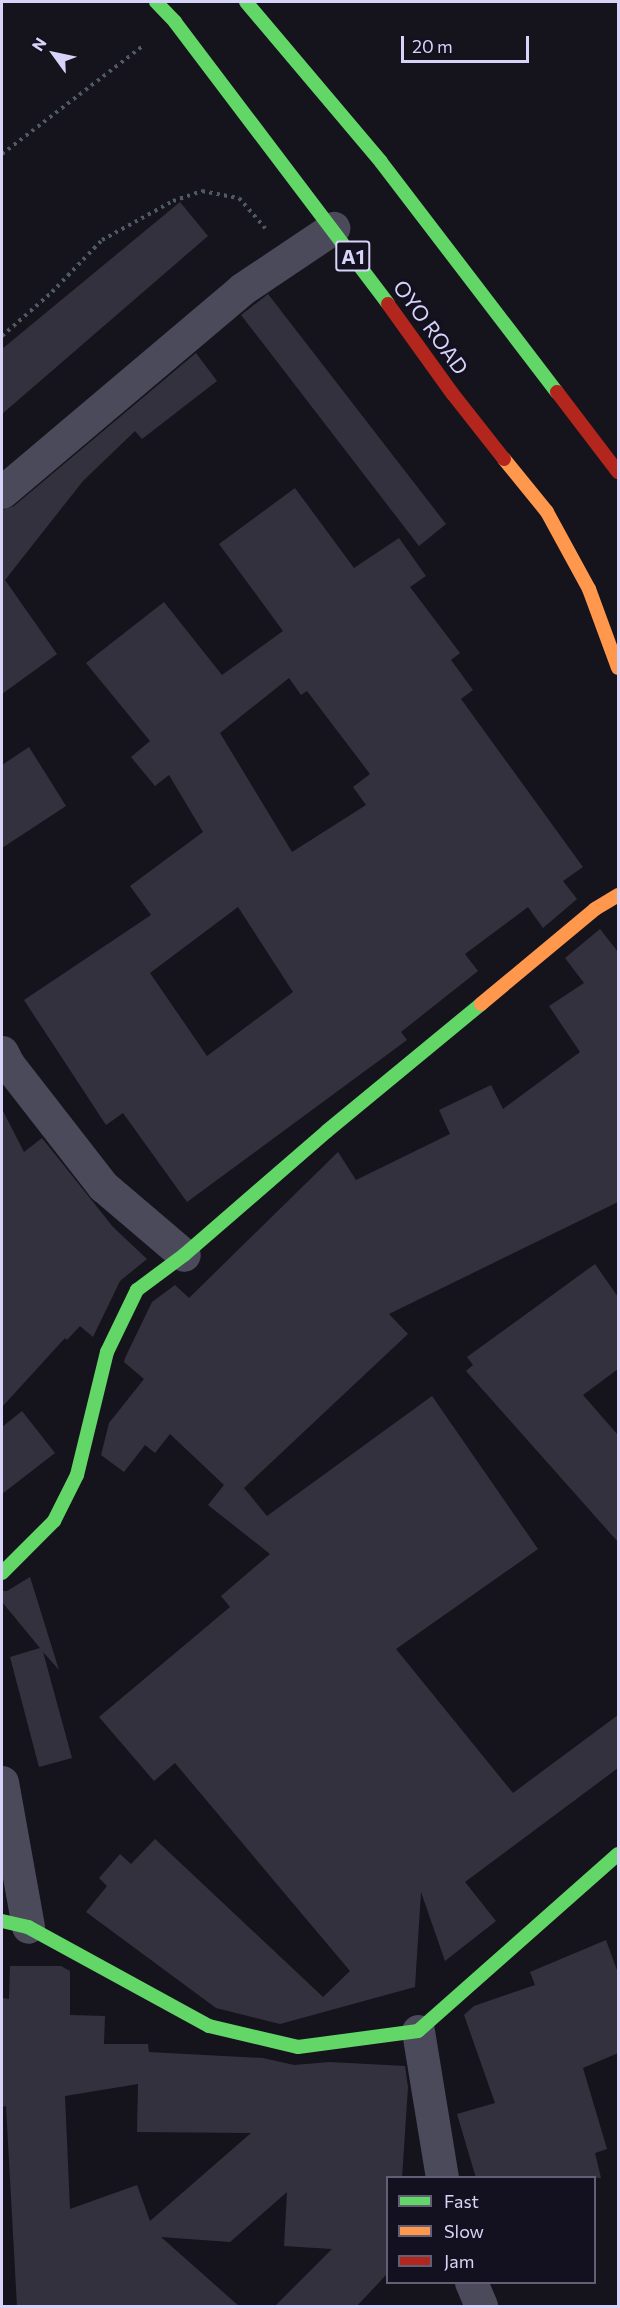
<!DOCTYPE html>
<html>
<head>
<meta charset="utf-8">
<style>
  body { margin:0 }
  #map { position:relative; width:620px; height:2308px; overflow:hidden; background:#15141c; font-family:Commissioner,sans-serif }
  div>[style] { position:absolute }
  .building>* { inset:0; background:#33313e }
  .path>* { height:4px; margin-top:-2px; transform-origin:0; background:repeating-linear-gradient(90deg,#4e5a64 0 3px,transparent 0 7.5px) }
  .street>* { height:33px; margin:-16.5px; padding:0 16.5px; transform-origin:16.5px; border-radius:16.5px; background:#4b4a5b }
  .fast>* { height:14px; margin:-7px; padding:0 7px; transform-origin:7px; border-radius:7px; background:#63d668 }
  .slow>* { height:14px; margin:-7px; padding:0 7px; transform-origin:7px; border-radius:7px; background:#ff974d }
  .jam>* { height:14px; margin:-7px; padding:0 7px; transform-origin:7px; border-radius:7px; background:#b3261e }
  span { translate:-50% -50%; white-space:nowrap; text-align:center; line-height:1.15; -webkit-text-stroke:6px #13101f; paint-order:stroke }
  .shield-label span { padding:2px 4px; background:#13101f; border:2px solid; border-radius:4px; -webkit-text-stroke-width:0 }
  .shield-label { font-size:20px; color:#d8d4f9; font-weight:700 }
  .street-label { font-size:21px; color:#d8d4f9 }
  .frame { position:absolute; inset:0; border:3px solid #d8d4f9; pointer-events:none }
  .legend { position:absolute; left:386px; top:2176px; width:210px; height:108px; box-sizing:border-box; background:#13101f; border:2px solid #625e76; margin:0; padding:8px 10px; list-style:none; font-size:18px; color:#d8d4f9 }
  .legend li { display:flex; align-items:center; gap:12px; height:30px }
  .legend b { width:30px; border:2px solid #625e76 }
  .north { position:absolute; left:24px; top:24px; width:60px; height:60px; -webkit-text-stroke:4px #13101f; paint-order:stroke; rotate:303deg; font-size:16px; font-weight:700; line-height:24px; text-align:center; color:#d8d4f9 }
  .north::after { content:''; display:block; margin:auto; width:21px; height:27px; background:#d8d4f9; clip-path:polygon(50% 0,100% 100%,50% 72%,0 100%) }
  .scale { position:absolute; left:401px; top:36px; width:128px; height:27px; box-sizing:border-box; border:3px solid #d8d4f9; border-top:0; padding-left:8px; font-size:18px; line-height:21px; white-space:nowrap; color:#d8d4f9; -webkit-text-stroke:4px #13101f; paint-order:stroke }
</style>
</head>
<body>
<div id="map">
  <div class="building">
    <div style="clip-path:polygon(180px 202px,208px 236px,2px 414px,2px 349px)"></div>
    <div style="clip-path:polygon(268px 294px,446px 524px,419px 546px,241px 315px)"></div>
    <div style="clip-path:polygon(196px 353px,217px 381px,142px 439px,135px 431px,83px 481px,5px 580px,57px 654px,2px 694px,2px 510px,14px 506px)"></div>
    <div style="clip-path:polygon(evenodd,295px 488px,354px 568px,399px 538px,426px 576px,410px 587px,460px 653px,451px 660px,473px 690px,461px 699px,583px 867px,563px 881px,577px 899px,543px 928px,528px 907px,465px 954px,478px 971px,401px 1032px,407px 1040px,187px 1202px,123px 1113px,106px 1125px,24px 1000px,151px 915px,130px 886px,203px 832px,169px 775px,155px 786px,131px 757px,150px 741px,86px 663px,164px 602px,222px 675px,283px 631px,219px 544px,295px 488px,289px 678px,301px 695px,307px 691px,370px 774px,353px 787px,366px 805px,292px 852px,220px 733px,289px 678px,295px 488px,238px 907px,293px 992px,207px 1056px,150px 973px,238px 907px)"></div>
    <div style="clip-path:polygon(29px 747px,66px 806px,2px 848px,2px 765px)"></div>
    <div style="clip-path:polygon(600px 929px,618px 952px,618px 1202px,389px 1314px,408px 1334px,244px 1488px,267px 1516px,432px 1396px,538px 1549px,396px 1649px,513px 1793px,618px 1715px,618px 1768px,465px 1882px,496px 1921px,445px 1961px,421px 1892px,415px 1987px,280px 2024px,216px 2008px,86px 1912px,107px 1886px,99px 1878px,120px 1854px,131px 1864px,155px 1839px,323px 1997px,350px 1971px,175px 1763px,154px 1781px,99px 1717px,230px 1607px,221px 1596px,270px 1554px,208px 1505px,224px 1485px,170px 1434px,155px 1453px,145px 1445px,124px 1472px,101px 1455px,109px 1423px,144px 1379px,124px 1362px,125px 1358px,152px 1302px,175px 1285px,189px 1298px,338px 1152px,356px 1180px,450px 1134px,439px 1110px,491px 1085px,503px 1109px,580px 1052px,549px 1006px,584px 983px,565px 958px)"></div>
    <div style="clip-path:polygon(2px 1109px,24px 1152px,42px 1138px,113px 1227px,147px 1259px,120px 1281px,93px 1337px,80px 1326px,67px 1340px,65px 1338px,2px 1407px)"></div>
    <div style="clip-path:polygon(595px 1264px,618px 1297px,618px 1369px,583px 1395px,618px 1435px,618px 1542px,466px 1371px,473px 1365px,467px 1357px)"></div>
    <div style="clip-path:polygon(22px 1411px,55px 1453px,2px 1494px,2px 1427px)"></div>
    <div style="clip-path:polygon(30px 1577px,59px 1670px,43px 1652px,72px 1758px,39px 1767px,10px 1657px,40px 1648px,2px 1602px,2px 1591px,7px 1591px)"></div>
    <div style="clip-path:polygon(606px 1940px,618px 1973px,618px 2053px,583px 2068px,607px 2149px,595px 2153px,601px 2178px,476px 2178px,457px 2114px,495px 2103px,464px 2015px,474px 2006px,535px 1985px,530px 1972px)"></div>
    <div style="clip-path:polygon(evenodd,10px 1966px,61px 1966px,70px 1971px,70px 2015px,105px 2016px,104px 2044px,148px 2044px,149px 2052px,263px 2058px,294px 2065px,330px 2062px,405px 2066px,408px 2087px,402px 2178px,387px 2178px,387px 2274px,356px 2307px,274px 2307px,332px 2249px,284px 2246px,287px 2192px,230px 2242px,161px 2237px,240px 2307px,17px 2307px,6px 2106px,2px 2107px,2px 1998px,9px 1999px,10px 1966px,138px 2084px,137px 2132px,251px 2133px,150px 2221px,137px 2185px,70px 2209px,65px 2096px,138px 2084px)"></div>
  </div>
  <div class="path">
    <div style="left:2px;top:154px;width:179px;rotate:-37.5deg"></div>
    <div style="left:2px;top:336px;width:67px;rotate:-41.3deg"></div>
    <div style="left:52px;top:292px;width:72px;rotate:-46.1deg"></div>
    <div style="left:102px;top:240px;width:81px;rotate:-28.8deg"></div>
    <div style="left:173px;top:201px;width:31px;rotate:-19deg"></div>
    <div style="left:202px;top:191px;width:38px;rotate:11deg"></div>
    <div style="left:239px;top:198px;width:40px;rotate:49deg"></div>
  </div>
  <div class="street">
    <div style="left:2px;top:492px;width:314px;rotate:-40.2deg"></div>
    <div style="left:242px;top:289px;width:110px;rotate:-33.8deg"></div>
    <div style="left:2px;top:1052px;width:13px;rotate:63deg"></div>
    <div style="left:8px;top:1064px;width:155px;rotate:52.1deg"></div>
    <div style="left:103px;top:1186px;width:106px;rotate:40.4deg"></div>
    <div style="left:2px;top:1782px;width:147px;rotate:79.8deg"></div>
    <div style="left:418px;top:2031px;width:149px;rotate:80.7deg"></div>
    <div style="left:471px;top:2282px;width:26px;rotate:67deg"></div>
  </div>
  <div class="fast">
    <div style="left:156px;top:2px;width:28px;rotate:46deg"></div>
    <div style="left:175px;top:22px;width:353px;rotate:52.9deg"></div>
    <div style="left:246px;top:2px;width:209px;rotate:49.8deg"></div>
    <div style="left:381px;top:162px;width:290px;rotate:52.6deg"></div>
    <div style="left:2px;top:1573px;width:74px;rotate:-45deg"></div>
    <div style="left:54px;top:1521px;width:51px;rotate:-63.4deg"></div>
    <div style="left:77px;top:1475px;width:127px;rotate:-76.3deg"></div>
    <div style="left:107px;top:1352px;width:69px;rotate:-64.2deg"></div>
    <div style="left:137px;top:1290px;width:59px;rotate:-36.7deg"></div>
    <div style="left:184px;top:1255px;width:189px;rotate:-40.9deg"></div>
    <div style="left:327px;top:1131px;width:200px;rotate:-39.5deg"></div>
    <div style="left:2px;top:1921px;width:27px;rotate:13deg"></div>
    <div style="left:28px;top:1927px;width:206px;rotate:28.7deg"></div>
    <div style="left:209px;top:2026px;width:91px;rotate:13.3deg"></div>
    <div style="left:298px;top:2047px;width:121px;rotate:-7.6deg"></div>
    <div style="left:418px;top:2031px;width:267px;rotate:-41.5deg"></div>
  </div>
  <div class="slow">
    <div style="left:504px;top:459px;width:68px;rotate:50.9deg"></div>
    <div style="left:547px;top:512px;width:88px;rotate:61.4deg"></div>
    <div style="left:589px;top:589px;width:84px;rotate:69.8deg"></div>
    <div style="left:481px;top:1004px;width:148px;rotate:-39.8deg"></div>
    <div style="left:595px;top:909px;width:27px;rotate:-31deg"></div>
  </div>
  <div class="jam">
    <div style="left:388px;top:304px;width:110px;rotate:54.3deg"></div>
    <div style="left:452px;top:393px;width:84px;rotate:51.8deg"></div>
    <div style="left:557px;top:392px;width:101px;rotate:52.7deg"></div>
  </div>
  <div class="shield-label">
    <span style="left:353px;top:256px">A1</span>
  </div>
  <div class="street-label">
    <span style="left:431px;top:327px;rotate:54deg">OYO ROAD</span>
  </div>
  <div class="frame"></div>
  <ul class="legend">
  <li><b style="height:8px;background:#63d668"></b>Fast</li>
  <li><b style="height:8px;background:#ff974d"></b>Slow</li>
  <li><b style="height:8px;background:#b3261e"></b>Jam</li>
  </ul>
  <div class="north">N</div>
  <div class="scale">20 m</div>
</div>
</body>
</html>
